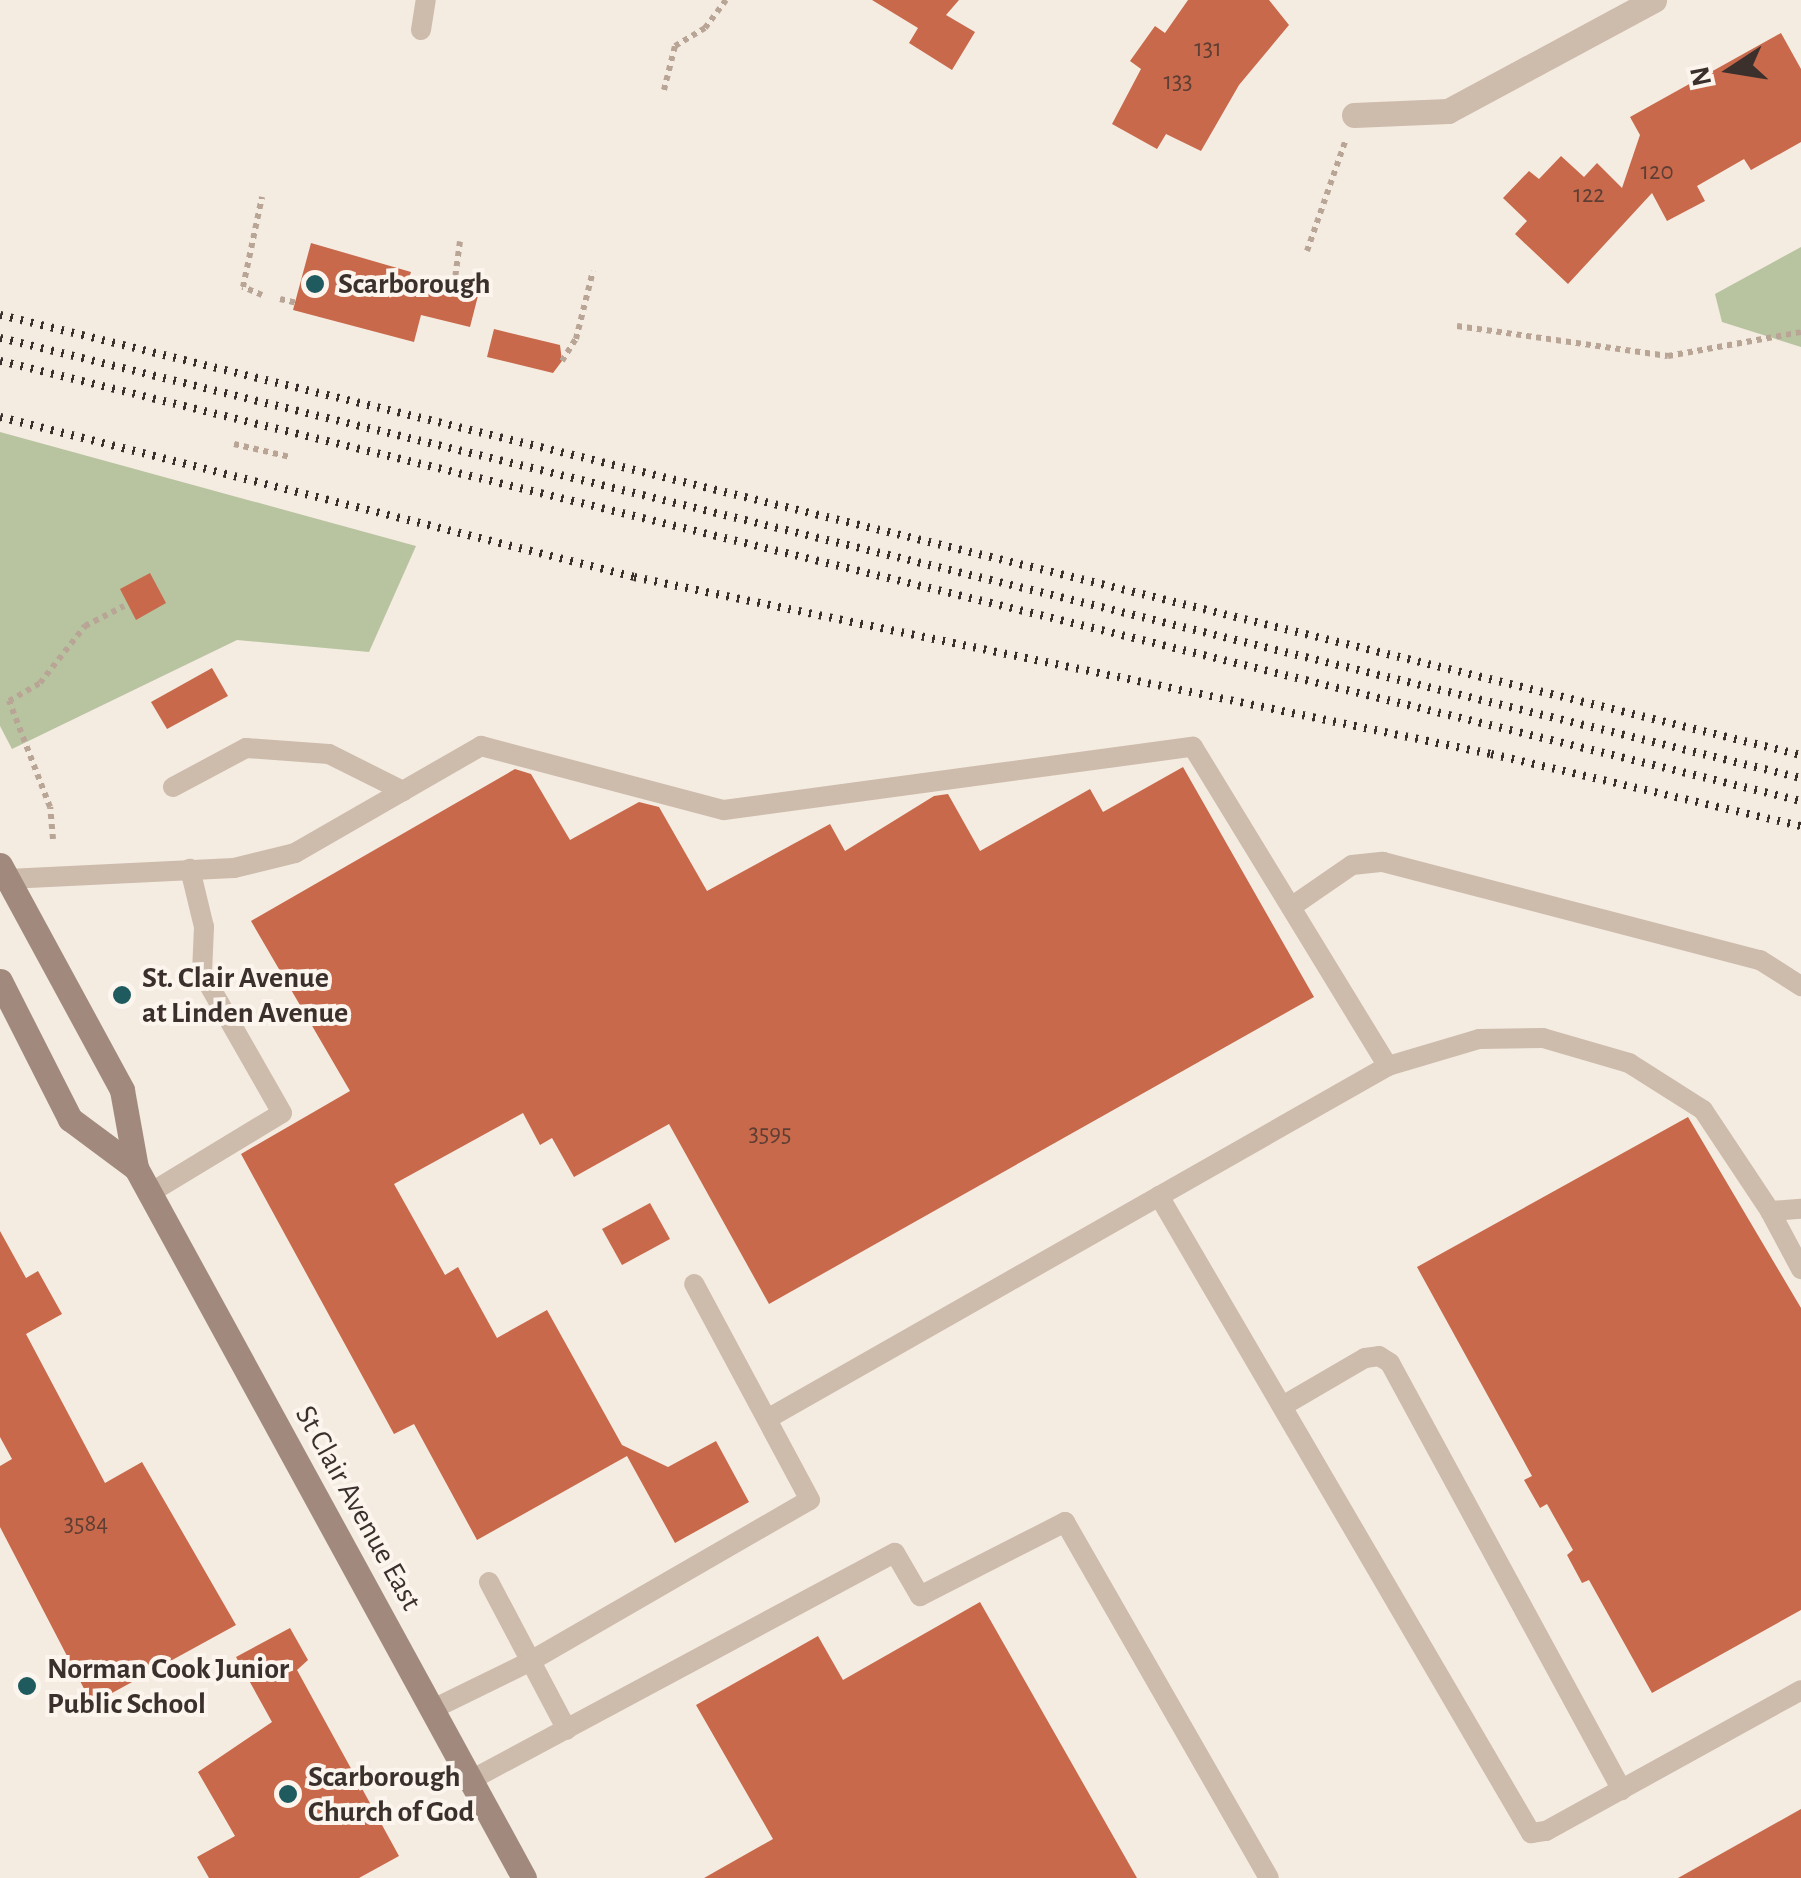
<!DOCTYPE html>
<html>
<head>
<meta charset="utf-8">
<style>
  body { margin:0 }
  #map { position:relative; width:1801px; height:1878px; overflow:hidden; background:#f4ebe1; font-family:"Alegreya Sans",sans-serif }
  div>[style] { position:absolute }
  .green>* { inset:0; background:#b8c4a0 }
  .building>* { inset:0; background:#c8694b }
  .path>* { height:6px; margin-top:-3px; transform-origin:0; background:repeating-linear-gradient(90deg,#b9a596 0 5px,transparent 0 10px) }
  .service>* { height:20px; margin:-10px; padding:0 10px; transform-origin:10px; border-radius:10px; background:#cdbbac }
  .minor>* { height:25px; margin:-12.5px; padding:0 12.5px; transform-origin:12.5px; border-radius:12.5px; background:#cdbbac }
  .secondary>* { height:25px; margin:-12.5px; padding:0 12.5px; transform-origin:12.5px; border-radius:12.5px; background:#a18a7d }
  .rail>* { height:8px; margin-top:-4px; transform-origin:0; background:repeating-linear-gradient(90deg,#3b302b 0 2.5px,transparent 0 10.5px) }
  .dots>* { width:28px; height:28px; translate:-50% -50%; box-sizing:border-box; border:5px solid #fbf5ee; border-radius:50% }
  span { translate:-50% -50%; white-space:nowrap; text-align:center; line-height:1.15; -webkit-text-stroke:8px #fbf5ee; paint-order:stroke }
  .number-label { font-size:25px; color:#5e3e33 }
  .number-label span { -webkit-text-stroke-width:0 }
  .poi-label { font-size:30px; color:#3b302b; font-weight:700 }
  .left { translate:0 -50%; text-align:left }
  .street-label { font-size:30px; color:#3b302b }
  .north { position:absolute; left:1681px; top:20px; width:100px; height:100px; -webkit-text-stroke:8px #fbf5ee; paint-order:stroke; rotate:258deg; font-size:28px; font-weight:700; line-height:40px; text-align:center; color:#3b302b }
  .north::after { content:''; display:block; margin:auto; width:35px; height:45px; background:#3b302b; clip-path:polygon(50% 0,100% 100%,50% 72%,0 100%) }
</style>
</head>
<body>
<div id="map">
  <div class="green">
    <div style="clip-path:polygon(1801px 247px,1801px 347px,1722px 322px,1715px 294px)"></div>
    <div style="clip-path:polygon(0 432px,416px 546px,369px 652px,237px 640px,12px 749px,0 726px)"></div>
  </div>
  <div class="building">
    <div style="clip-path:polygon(872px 0,959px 0,946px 15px,975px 32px,952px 70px,909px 43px,918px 28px)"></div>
    <div style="clip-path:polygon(1188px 0,1269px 0,1289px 25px,1239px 85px,1201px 151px,1166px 134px,1157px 149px,1112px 124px,1141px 69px,1130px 61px,1155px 26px,1165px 33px)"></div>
    <div style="clip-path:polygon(1781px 33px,1801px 69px,1801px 142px,1751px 170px,1744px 159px,1697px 186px,1705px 201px,1667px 221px,1652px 193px,1568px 284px,1515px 234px,1527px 221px,1503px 198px,1529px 171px,1539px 179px,1561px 156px,1584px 177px,1597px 163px,1622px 188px,1640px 135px,1630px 117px)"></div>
    <div style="clip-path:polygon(311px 243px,411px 272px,406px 287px,468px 280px,480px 288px,470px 327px,421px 315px,414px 342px,293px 310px)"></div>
    <div style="clip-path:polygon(494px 329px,560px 345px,562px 361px,553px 373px,487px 357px)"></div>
    <div style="clip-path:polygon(150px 573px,166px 603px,136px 620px,120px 589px)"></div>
    <div style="clip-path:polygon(212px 668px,228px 696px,167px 729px,151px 702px)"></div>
    <div style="clip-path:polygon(1183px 767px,1314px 997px,769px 1304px,669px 1124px,574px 1177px,552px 1138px,540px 1145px,523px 1113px,394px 1184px,445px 1275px,458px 1267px,497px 1338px,547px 1310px,622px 1445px,668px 1467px,716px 1441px,749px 1502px,675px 1543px,627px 1456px,477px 1540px,414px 1424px,394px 1434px,241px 1154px,350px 1091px,251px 921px,515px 769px,531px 774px,570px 840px,639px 802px,659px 807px,707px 891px,830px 824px,845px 851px,934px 796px,948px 794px,980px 851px,1090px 789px,1103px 812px)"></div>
    <div style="clip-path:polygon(1688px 1117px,1801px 1308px,1801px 1610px,1652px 1693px,1589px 1580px,1582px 1583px,1567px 1555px,1573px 1550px,1547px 1504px,1540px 1508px,1524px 1480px,1532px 1476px,1417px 1267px)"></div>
    <div style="clip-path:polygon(650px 1203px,670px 1239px,622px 1265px,602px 1229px)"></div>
    <div style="clip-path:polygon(0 1231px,26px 1278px,38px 1271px,62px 1314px,26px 1334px,105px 1483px,142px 1462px,236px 1625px,92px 1704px,0 1527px,0 1466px,12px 1459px,0 1437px)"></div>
    <div style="clip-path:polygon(980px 1602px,1137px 1878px,704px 1878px,773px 1839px,696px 1705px,818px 1636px,843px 1680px)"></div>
    <div style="clip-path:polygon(290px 1628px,308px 1660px,297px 1670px,399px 1856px,359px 1878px,209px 1878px,197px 1857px,235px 1836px,198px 1772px,272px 1722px,236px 1657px)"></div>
    <div style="clip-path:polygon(1801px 1809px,1801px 1878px,1678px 1878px)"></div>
  </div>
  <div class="path">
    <div style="left:664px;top:90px;width:45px;rotate:-76deg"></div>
    <div style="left:675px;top:46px;width:35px;rotate:-31deg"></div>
    <div style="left:705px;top:28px;width:35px;rotate:-53deg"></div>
    <div style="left:1307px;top:251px;width:119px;rotate:-70.8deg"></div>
    <div style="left:454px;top:286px;width:45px;rotate:-82.4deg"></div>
    <div style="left:262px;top:295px;width:21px;rotate:-157deg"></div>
    <div style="left:243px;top:287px;width:92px;rotate:-78.1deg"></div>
    <div style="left:280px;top:299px;width:17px;rotate:13deg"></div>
    <div style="left:1457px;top:326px;width:213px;rotate:8.1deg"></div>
    <div style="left:1668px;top:356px;width:135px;rotate:-10.2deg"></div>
    <div style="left:562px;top:361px;width:26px;rotate:-58deg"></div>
    <div style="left:576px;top:339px;width:70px;rotate:-76deg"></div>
    <div style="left:234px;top:444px;width:57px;rotate:13.1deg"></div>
    <div style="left:53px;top:839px;width:32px;rotate:-95deg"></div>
    <div style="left:50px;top:807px;width:114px;rotate:-111.1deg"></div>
    <div style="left:9px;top:701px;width:36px;rotate:-30deg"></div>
    <div style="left:40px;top:683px;width:73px;rotate:-51.7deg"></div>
    <div style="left:85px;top:626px;width:44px;rotate:-27.1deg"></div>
  </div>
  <div class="service">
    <div style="left:421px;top:30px;width:30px;rotate:-81deg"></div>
    <div style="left:173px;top:787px;width:83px;rotate:-28.1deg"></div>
    <div style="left:246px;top:748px;width:83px;rotate:4.1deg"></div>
    <div style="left:329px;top:754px;width:83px;rotate:26.6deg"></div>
    <div style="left:8px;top:879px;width:226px;rotate:-2.8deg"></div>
    <div style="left:234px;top:868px;width:63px;rotate:-13.8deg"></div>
    <div style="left:295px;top:853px;width:215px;rotate:-29.9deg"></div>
    <div style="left:481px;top:746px;width:251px;rotate:14.8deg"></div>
    <div style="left:724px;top:810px;width:473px;rotate:-7.7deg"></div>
    <div style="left:1193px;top:747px;width:374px;rotate:58.6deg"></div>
    <div style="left:1388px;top:1066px;width:714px;rotate:150.38deg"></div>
    <div style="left:1291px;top:907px;width:74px;rotate:-34.5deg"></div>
    <div style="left:1352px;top:865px;width:31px;rotate:-6deg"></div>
    <div style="left:1383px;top:862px;width:390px;rotate:14.6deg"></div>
    <div style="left:1760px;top:960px;width:49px;rotate:32.4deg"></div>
    <div style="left:1388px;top:1066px;width:95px;rotate:-16.5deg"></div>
    <div style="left:1479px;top:1039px;width:64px;rotate:-0.9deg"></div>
    <div style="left:1543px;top:1038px;width:90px;rotate:16.2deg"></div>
    <div style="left:1629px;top:1063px;width:88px;rotate:32.4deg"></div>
    <div style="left:1703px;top:1110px;width:121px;rotate:56.4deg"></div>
    <div style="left:1770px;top:1211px;width:31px;rotate:-4deg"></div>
    <div style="left:150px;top:1193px;width:154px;rotate:-31.2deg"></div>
    <div style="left:282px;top:1113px;width:161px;rotate:-119.7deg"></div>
    <div style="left:202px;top:973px;width:46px;rotate:-87.5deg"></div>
    <div style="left:204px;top:927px;width:60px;rotate:-103.6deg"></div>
    <div style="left:1159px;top:1196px;width:738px;rotate:59.72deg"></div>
    <div style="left:1531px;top:1833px;width:15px;rotate:-8deg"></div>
    <div style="left:1546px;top:1831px;width:291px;rotate:-28.9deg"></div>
    <div style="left:1770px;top:1211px;width:66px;rotate:61.9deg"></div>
    <div style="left:1286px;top:1404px;width:91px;rotate:-30.2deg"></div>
    <div style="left:1365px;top:1358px;width:14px;rotate:-8deg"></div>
    <div style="left:1379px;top:1356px;width:13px;rotate:32deg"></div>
    <div style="left:1390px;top:1363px;width:486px;rotate:61.5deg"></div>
    <div style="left:489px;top:1582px;width:167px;rotate:62.2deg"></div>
    <div style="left:431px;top:1710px;width:109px;rotate:-26.1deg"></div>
    <div style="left:529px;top:1662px;width:324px;rotate:-30deg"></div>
    <div style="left:810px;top:1500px;width:245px;rotate:-118.2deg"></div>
    <div style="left:469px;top:1781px;width:483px;rotate:-28.2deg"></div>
    <div style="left:895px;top:1553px;width:50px;rotate:59.8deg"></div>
    <div style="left:920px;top:1596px;width:163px;rotate:-27deg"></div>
    <div style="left:1065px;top:1522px;width:410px;rotate:60.2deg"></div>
  </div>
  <div class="minor">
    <div style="left:1354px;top:115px;width:94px;rotate:-2.4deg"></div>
    <div style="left:1448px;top:111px;width:234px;rotate:-28.3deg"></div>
  </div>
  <div class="secondary">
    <div style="left:0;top:865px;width:256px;rotate:61.5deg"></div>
    <div style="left:122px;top:1090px;width:79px;rotate:79.8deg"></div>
    <div style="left:136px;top:1168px;width:809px;rotate:61.34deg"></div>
    <div style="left:0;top:981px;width:155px;rotate:63.1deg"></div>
    <div style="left:70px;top:1119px;width:82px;rotate:36.6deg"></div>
  </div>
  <div class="rail">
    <div style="left:0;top:315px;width:1854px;rotate:13.73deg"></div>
    <div style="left:0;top:338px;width:1854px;rotate:13.73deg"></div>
    <div style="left:0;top:361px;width:1854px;rotate:13.73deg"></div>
    <div style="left:0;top:417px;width:654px;rotate:14.16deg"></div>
    <div style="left:634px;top:577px;width:875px;rotate:11.67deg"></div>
    <div style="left:1491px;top:754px;width:318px;rotate:13.1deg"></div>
  </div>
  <div class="dots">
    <div style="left:315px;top:284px;background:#1f5a5e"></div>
    <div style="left:122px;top:995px;background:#1f5a5e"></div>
    <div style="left:27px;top:1686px;background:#1f5a5e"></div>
    <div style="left:288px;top:1794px;background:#1f5a5e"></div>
  </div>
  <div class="number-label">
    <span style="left:1208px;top:49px">131</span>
    <span style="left:1178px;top:82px">133</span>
    <span style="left:1657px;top:172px">120</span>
    <span style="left:1589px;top:195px">122</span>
    <span style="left:770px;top:1134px">3595</span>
    <span style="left:86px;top:1524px">3584</span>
  </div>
  <div class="poi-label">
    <span class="left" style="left:338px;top:284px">Scarborough</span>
    <span class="left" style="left:142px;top:995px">St. Clair Avenue<br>at Linden Avenue</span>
    <span class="left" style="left:47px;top:1686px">Norman Cook Junior<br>Public School</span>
    <span class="left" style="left:308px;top:1794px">Scarborough<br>Church of God</span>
  </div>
  <div class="street-label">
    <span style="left:358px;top:1508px;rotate:61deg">St Clair Avenue East</span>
  </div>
  <div class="north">N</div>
</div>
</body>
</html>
